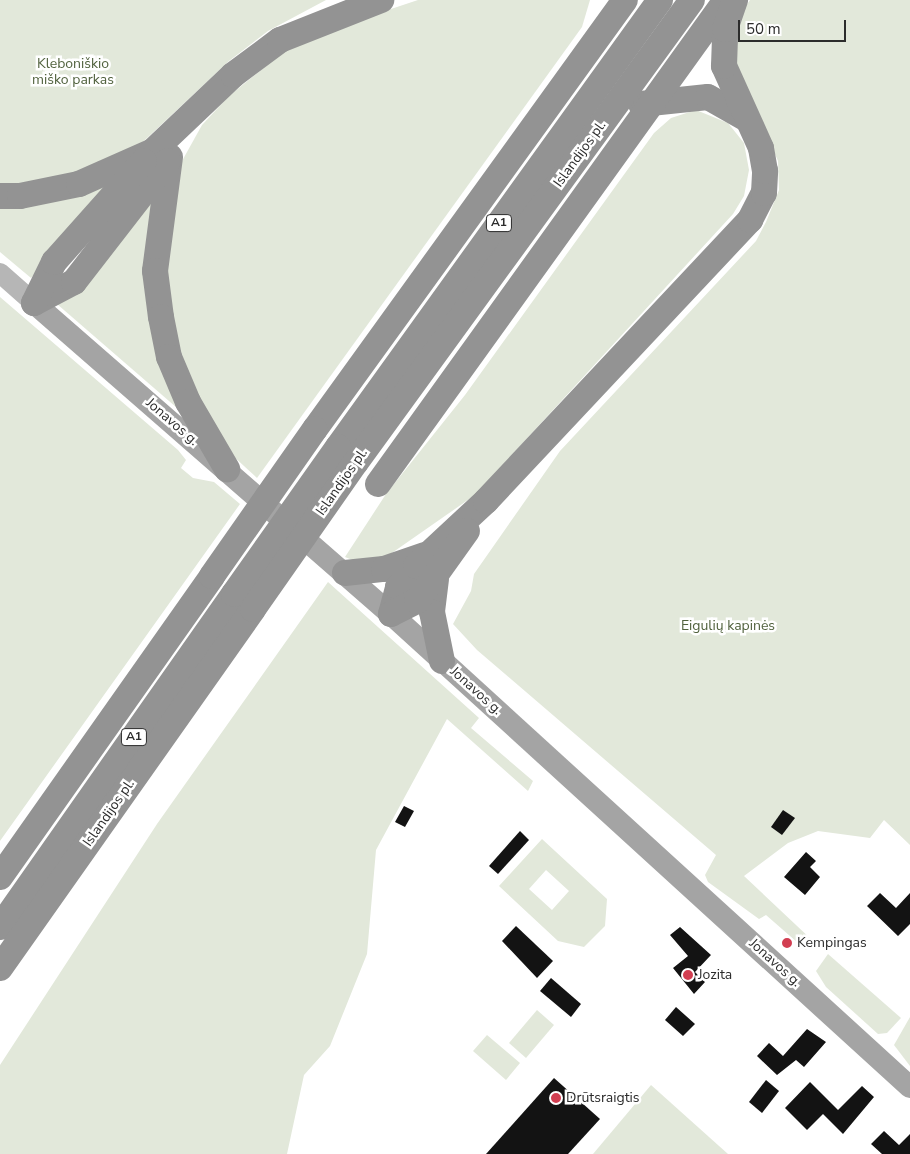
<!DOCTYPE html>
<html>
<head>
<meta charset="utf-8">
<style>
  body { margin:0 }
  #map { position:relative; width:910px; height:1154px; overflow:hidden; background:#fff; font-family:"Nunito Sans",sans-serif }
  div>[style] { position:absolute }
  .green>* { inset:0; background:#e2e8da }
  .building>* { inset:0; background:#131313 }
  .secondary>* { height:20px; margin:-10px; padding:0 10px; transform-origin:10px; border-radius:10px; background:#b6b6b6 }
  .primary>* { height:22px; margin:-11px; padding:0 11px; transform-origin:11px; border-radius:11px; background:#a4a4a4 }
  .highway>* { height:26px; margin:-13px; padding:0 13px; transform-origin:13px; border-radius:13px; background:#939393 }
  .highway-bridge>* { height:26px; margin:-13px; padding:0 13px; transform-origin:13px; border-radius:13px; background:#939393 }
  .dots>* { width:14px; height:14px; translate:-50% -50%; box-sizing:border-box; border:2px solid #fff; border-radius:50% }
  span { translate:-50% -50%; white-space:nowrap; text-align:center; line-height:1.15; -webkit-text-stroke:5px #fff; paint-order:stroke }
  .shield-label span { padding:1px 4px; background:#fff; border:1px solid; border-radius:4px; -webkit-text-stroke-width:0 }
  .shield-label { font-size:12px; color:#2c2c2c; font-weight:700 }
  .park-label { font-size:14px; color:#51623e }
  .street-label { font-size:14px; color:#2c2c2c }
  .poi-label { font-size:14px; color:#2c2c2c }
  .left { translate:0 -50%; text-align:left }
  .scale { position:absolute; left:738px; top:20px; width:108px; height:22px; box-sizing:border-box; border:2px solid #2c2c2c; border-top:0; padding-left:6px; font-size:15px; line-height:18px; white-space:nowrap; color:#2c2c2c; -webkit-text-stroke:4px #fff; paint-order:stroke }
</style>
</head>
<body>
<div id="map">
  <div class="green">
    <div style="clip-path:polygon(0 0,326px 0,268px 31px,229px 61px,129px 155px,91px 174px,0 190px)"></div>
    <div style="clip-path:polygon(418px 0,590px 0,582px 27px,257px 478px,220px 444px,195px 394px,168px 313px,162px 272px,182px 161px,202px 125px,229px 96px,298px 40px)"></div>
    <div style="clip-path:polygon(750px 0,910px 0,910px 845px,884px 820px,870px 838px,818px 831px,788px 843px,744px 876px,813px 941px,806px 950px,766px 915px,759px 919px,708px 882px,705px 875px,716px 855px,477px 650px,453px 624px,471px 591px,474px 574px,560px 451px,756px 241px,766px 222px,779px 190px,778px 161px,732px 56px,741px 13px)"></div>
    <div style="clip-path:polygon(696px 110px,728px 123px,744px 143px,749px 170px,744px 196px,733px 214px,475px 495px,389px 555px,360px 563px,345px 557px,386px 494px,465px 395px,654px 133px,671px 118px)"></div>
    <div style="clip-path:polygon(123px 177px,31px 278px,0 252px,0 202px)"></div>
    <div style="clip-path:polygon(158px 181px,184px 414px,57px 304px)"></div>
    <div style="clip-path:polygon(0 297px,178px 450px,186px 460px,181px 468px,193px 478px,214px 482px,240px 504px,0 841px)"></div>
    <div style="clip-path:polygon(328px 582px,479px 718px,471px 728px,533px 781px,528px 791px,447px 719px,376px 850px,367px 954px,330px 1046px,304px 1075px,287px 1154px,0 1154px,0 1065px,157px 824px)"></div>
    <div style="clip-path:polygon(evenodd,542px 839px,607px 899px,605px 926px,584px 947px,558px 941px,499px 886px,542px 839px,546px 870px,569px 891px,552px 910px,529px 889px,546px 870px)"></div>
    <div style="clip-path:polygon(828px 954px,901px 1018px,887px 1033px,878px 1034px,826px 987px,816px 971px)"></div>
    <div style="clip-path:polygon(537px 1010px,554px 1025px,526px 1058px,509px 1043px)"></div>
    <div style="clip-path:polygon(910px 1017px,910px 1066px,894px 1045px)"></div>
    <div style="clip-path:polygon(487px 1035px,520px 1063px,506px 1080px,473px 1051px)"></div>
    <div style="clip-path:polygon(651px 1085px,728px 1154px,593px 1154px)"></div>
  </div>
  <div class="building">
    <div style="clip-path:polygon(404px 806px,414px 811px,405px 827px,395px 822px)"></div>
    <div style="clip-path:polygon(783px 810px,795px 818px,782px 835px,771px 827px)"></div>
    <div style="clip-path:polygon(520px 831px,529px 840px,498px 874px,489px 866px)"></div>
    <div style="clip-path:polygon(806px 852px,816px 861px,810px 867px,820px 877px,805px 895px,784px 877px)"></div>
    <div style="clip-path:polygon(880px 893px,896px 908px,910px 893px,910px 924px,898px 936px,867px 906px)"></div>
    <div style="clip-path:polygon(516px 926px,553px 961px,537px 978px,502px 941px)"></div>
    <div style="clip-path:polygon(680px 927px,711px 955px,695px 972px,705px 982px,694px 994px,673px 968px,688px 956px,670px 935px)"></div>
    <div style="clip-path:polygon(551px 978px,581px 1004px,571px 1017px,540px 991px)"></div>
    <div style="clip-path:polygon(676px 1007px,695px 1024px,683px 1036px,665px 1020px)"></div>
    <div style="clip-path:polygon(807px 1029px,826px 1042px,804px 1067px,796px 1060px,777px 1075px,757px 1056px,769px 1043px,783px 1056px)"></div>
    <div style="clip-path:polygon(554px 1078px,600px 1119px,568px 1154px,486px 1154px)"></div>
    <div style="clip-path:polygon(766px 1080px,779px 1091px,762px 1113px,749px 1102px)"></div>
    <div style="clip-path:polygon(810px 1082px,838px 1110px,862px 1086px,874px 1097px,843px 1134px,823px 1114px,807px 1130px,785px 1108px)"></div>
    <div style="clip-path:polygon(884px 1131px,899px 1145px,910px 1134px,910px 1154px,882px 1154px,871px 1144px)"></div>
  </div>
  <div class="secondary">
    <div style="left:0;top:273px;width:45px;rotate:41.4deg"></div>
  </div>
  <div class="primary">
    <div style="left:34px;top:303px;width:473px;rotate:41.1deg"></div>
    <div style="left:391px;top:614px;width:702px;rotate:42.35deg"></div>
  </div>
  <div class="highway">
    <div style="left:641px;top:104px;width:67px;rotate:-6deg"></div>
    <div style="left:708px;top:97px;width:43px;rotate:29.6deg"></div>
    <div style="left:170px;top:157px;width:115px;rotate:97.5deg"></div>
    <div style="left:155px;top:271px;width:46px;rotate:82.6deg"></div>
    <div style="left:161px;top:317px;width:41px;rotate:78.7deg"></div>
    <div style="left:169px;top:357px;width:49px;rotate:67.1deg"></div>
    <div style="left:188px;top:402px;width:78px;rotate:59.8deg"></div>
    <div style="left:0;top:196px;width:20px"></div>
    <div style="left:20px;top:196px;width:60px;rotate:-11.5deg"></div>
    <div style="left:79px;top:184px;width:81px;rotate:-24deg"></div>
    <div style="left:153px;top:151px;width:110px;rotate:-43.5deg"></div>
    <div style="left:233px;top:75px;width:59px;rotate:-36.7deg"></div>
    <div style="left:280px;top:40px;width:109px;rotate:-21.6deg"></div>
    <div style="left:34px;top:303px;width:45px;rotate:-27.7deg"></div>
    <div style="left:74px;top:282px;width:153px;rotate:-52.2deg"></div>
    <div style="left:34px;top:303px;width:46px;rotate:-64deg"></div>
    <div style="left:54px;top:262px;width:135px;rotate:-48.3deg"></div>
    <div style="left:315px;top:429px;width:529px;rotate:-54.15deg"></div>
    <div style="left:338px;top:447px;width:551px;rotate:-54.23deg"></div>
    <div style="left:356px;top:462px;width:571px;rotate:-53.97deg"></div>
    <div style="left:378px;top:484px;width:596px;rotate:-54.28deg"></div>
    <div style="left:345px;top:573px;width:39px;rotate:-6deg"></div>
    <div style="left:384px;top:569px;width:43px;rotate:-18.9deg"></div>
    <div style="left:436px;top:579px;width:33px;rotate:97deg"></div>
    <div style="left:432px;top:612px;width:50px;rotate:78.5deg"></div>
    <div style="left:391px;top:614px;width:28px;rotate:-75deg"></div>
    <div style="left:398px;top:587px;width:28px;rotate:-49deg"></div>
    <div style="left:416px;top:566px;width:96px;rotate:-42.9deg"></div>
    <div style="left:486px;top:501px;width:386px;rotate:-46.8deg"></div>
    <div style="left:750px;top:220px;width:30px;rotate:-63deg"></div>
    <div style="left:764px;top:193px;width:22px;rotate:-87deg"></div>
    <div style="left:765px;top:171px;width:23px;rotate:-100deg"></div>
    <div style="left:761px;top:148px;width:90px;rotate:-114.3deg"></div>
    <div style="left:724px;top:66px;width:37px;rotate:-88deg"></div>
    <div style="left:725px;top:29px;width:31px;rotate:-71deg"></div>
    <div style="left:391px;top:614px;width:29px;rotate:-27deg"></div>
    <div style="left:417px;top:601px;width:86px;rotate:-54.5deg"></div>
    <div style="left:0;top:877px;width:368px;rotate:-54.8deg"></div>
    <div style="left:0;top:927px;width:407px;rotate:-54.9deg"></div>
    <div style="left:0;top:968px;width:439px;rotate:-54.8deg"></div>
  </div>
  <div class="highway-bridge">
    <div style="left:212px;top:576px;width:179px;rotate:-55deg"></div>
    <div style="left:234px;top:594px;width:180px;rotate:-54.7deg"></div>
    <div style="left:253px;top:609px;width:179px;rotate:-55deg"></div>
  </div>
  <div class="dots">
    <div style="left:787px;top:943px;background:#d23e51"></div>
    <div style="left:688px;top:975px;background:#d23e51"></div>
    <div style="left:556px;top:1098px;background:#d23e51"></div>
  </div>
  <div class="shield-label">
    <span style="left:499px;top:223px">A1</span>
    <span style="left:134px;top:737px">A1</span>
  </div>
  <div class="park-label">
    <span style="left:73px;top:72px">Kleboniškio<br>miško parkas</span>
    <span style="left:728px;top:626px">Eigulių kapinės</span>
  </div>
  <div class="street-label">
    <span style="left:580px;top:154px;rotate:-54deg">Islandijos pl.</span>
    <span style="left:172px;top:422px;rotate:41deg">Jonavos g.</span>
    <span style="left:342px;top:482px;rotate:-55deg">Islandijos pl.</span>
    <span style="left:476px;top:691px;rotate:42deg">Jonavos g.</span>
    <span style="left:109px;top:813px;rotate:-55deg">Islandijos pl.</span>
    <span style="left:775px;top:963px;rotate:42deg">Jonavos g.</span>
  </div>
  <div class="poi-label">
    <span class="left" style="left:797px;top:943px">Kempingas</span>
    <span class="left" style="left:698px;top:975px">Jozita</span>
    <span class="left" style="left:566px;top:1098px">Drūtsraigtis</span>
  </div>
  <div class="scale">50 m</div>
</div>
</body>
</html>
